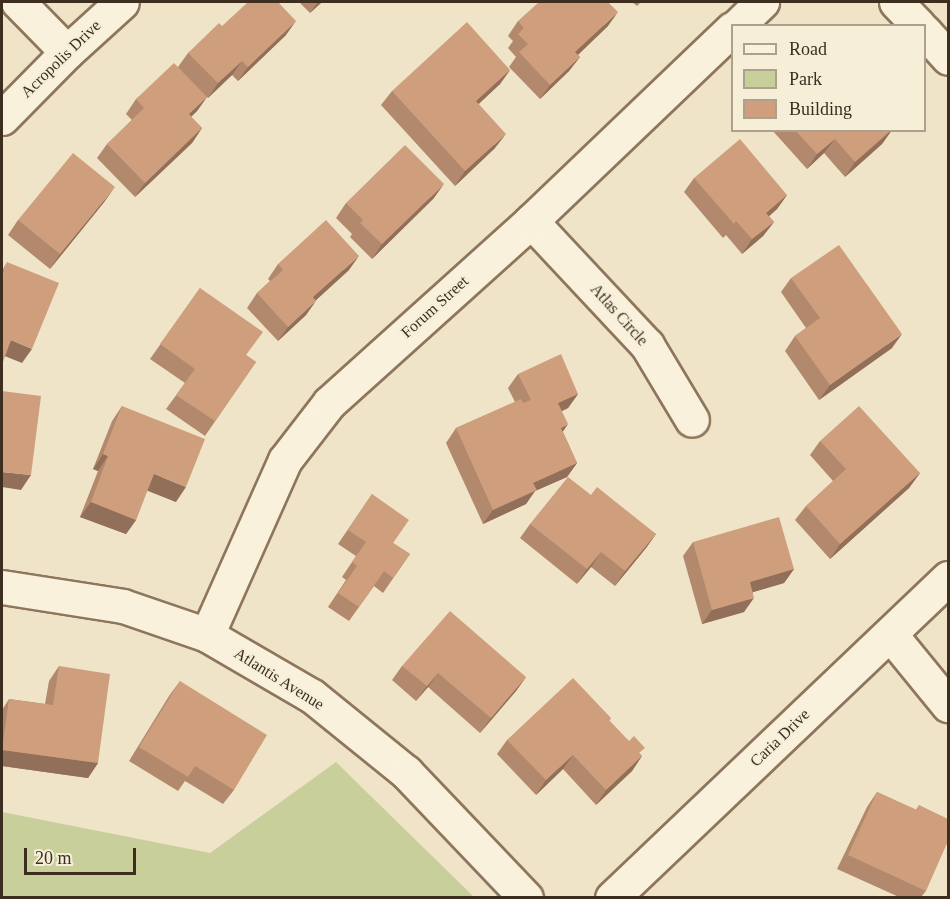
<!DOCTYPE html>
<html>
<head>
<meta charset="utf-8">
<style>
  body { margin:0 }
  #map { position:relative; width:950px; height:899px; overflow:hidden; background:#f0e4c8; font-family:Georgia,serif }
  div>[style] { position:absolute }
  .green>* { inset:0; background:#c9cf9b }
  .roads { filter:drop-shadow(2px 0 #8d765c) drop-shadow(-2px 0 #8d765c) drop-shadow(0 2px #8d765c) drop-shadow(0 -2px #8d765c) }
  .street>* { height:33px; margin:-16.5px; padding:0 16.5px; transform-origin:16.5px; border-radius:16.5px; background:#faf1dc }
  .secondary>* { height:33px; margin:-16.5px; padding:0 16.5px; transform-origin:16.5px; border-radius:16.5px; background:#faf1dc }
  .wall>* { inset:0; background:#b2896c }
  .shaded-wall>* { inset:0; background:#916f58 }
  .building>* { inset:0; background:#cf9f7d }
  span { translate:-50% -50%; white-space:nowrap; text-align:center; line-height:1.15; -webkit-text-stroke:4.5px #f7eed8; paint-order:stroke }
  .street-label { font-size:16px; color:#3d2e20 }
  .frame { position:absolute; inset:0; border:3px solid #3d2e20; pointer-events:none }
  .legend { position:absolute; left:731px; top:24px; width:195px; height:108px; box-sizing:border-box; background:#f7eed8; border:2px solid #ada18e; margin:0; padding:8px 10px; list-style:none; font-size:18px; color:#3d2e20 }
  .legend li { display:flex; align-items:center; gap:12px; height:30px }
  .legend b { width:30px; border:2px solid #ada18e }
  .scale { position:absolute; left:24px; top:848px; width:112px; height:27px; box-sizing:border-box; border:3px solid #3d2e20; border-top:0; padding-left:8px; font-size:18px; line-height:21px; white-space:nowrap; color:#3d2e20; -webkit-text-stroke:4px #f7eed8; paint-order:stroke }
</style>
</head>
<body>
<div id="map">
  <div class="green">
    <div style="clip-path:polygon(336px 762px,474px 897px,2px 897px,2px 812px,210px 853px)"></div>
  </div>
  <div class="roads">
    <div class="street">
      <div style="left:18px;top:2px;width:70px;rotate:45.6deg"></div>
      <div style="left:737px;top:26px;width:35px;rotate:-44deg"></div>
      <div style="left:2px;top:118px;width:93px;rotate:-45.4deg"></div>
      <div style="left:67px;top:52px;width:74px;rotate:-42.3deg"></div>
      <div style="left:531px;top:221px;width:170px;rotate:46.9deg"></div>
      <div style="left:647px;top:345px;width:87px;rotate:59deg"></div>
      <div style="left:2px;top:587px;width:122px;rotate:8.9deg"></div>
      <div style="left:123px;top:606px;width:89px;rotate:19deg"></div>
      <div style="left:207px;top:635px;width:121px;rotate:30.2deg"></div>
      <div style="left:312px;top:696px;width:121px;rotate:39deg"></div>
      <div style="left:406px;top:772px;width:174px;rotate:46.4deg"></div>
      <div style="left:890px;top:634px;width:92px;rotate:50.8deg"></div>
      <div style="left:207px;top:635px;width:192px;rotate:-66deg"></div>
      <div style="left:285px;top:460px;width:72px;rotate:-52.3deg"></div>
      <div style="left:329px;top:403px;width:272px;rotate:-42deg"></div>
      <div style="left:531px;top:221px;width:278px;rotate:-43.7deg"></div>
      <div style="left:612px;top:898px;width:464px;rotate:-43.6deg"></div>
    </div>
    <div class="secondary">
      <div style="left:896px;top:2px;width:33px;rotate:46deg"></div>
      <div style="left:924px;top:31px;width:36px;rotate:48deg"></div>
    </div>
  </div>
  <div class="wall">
    <div style="clip-path:polygon(299px 2px,322px 2px,310px 13px)"></div>
    <div style="clip-path:polygon(632px 2px,641px 2px,637px 6px)"></div>
    <div style="clip-path:polygon(518px 21px,608px 26px,578px 55px,580px 57px,569px 71px,540px 99px,509px 67px,516px 57px,508px 48px,513px 41px,508px 36px)"></div>
    <div style="clip-path:polygon(222px 26px,286px 35px,238px 81px,232px 75px,208px 98px,207px 97px,197px 111px,191px 117px,202px 128px,192px 143px,135px 197px,97px 158px,107px 144px,132px 120px,126px 114px,136px 99px,178px 67px,188px 53px)"></div>
    <div style="clip-path:polygon(510px 70px,500px 84px,478px 104px,495px 148px,455px 186px,381px 105px,392px 91px)"></div>
    <div style="clip-path:polygon(772px 130px,892px 130px,882px 144px,845px 177px,824px 153px,807px 169px)"></div>
    <div style="clip-path:polygon(694px 178px,787px 195px,777px 209px,769px 216px,774px 222px,763px 236px,742px 254px,726px 235px,723px 238px,684px 192px)"></div>
    <div style="clip-path:polygon(434px 198px,372px 259px,350px 237px,352px 234px,336px 218px,346px 203px)"></div>
    <div style="clip-path:polygon(105px 201px,50px 269px,8px 235px,18px 220px)"></div>
    <div style="clip-path:polygon(7px 262px,2px 277px,2px 271px)"></div>
    <div style="clip-path:polygon(278px 264px,349px 270px,316px 300px,306px 315px,278px 341px,247px 308px,257px 293px,270px 281px,268px 279px)"></div>
    <div style="clip-path:polygon(791px 278px,892px 348px,819px 400px,785px 351px,795px 336px,806px 328px,781px 292px)"></div>
    <div style="clip-path:polygon(200px 288px,246px 355px,256px 362px,205px 436px,166px 409px,185px 383px,150px 359px)"></div>
    <div style="clip-path:polygon(518px 374px,578px 394px,568px 408px,562px 411px,563px 432px,577px 463px,567px 477px,535px 491px,526px 504px,483px 524px,446px 443px,456px 428px,515px 402px,508px 388px)"></div>
    <div style="clip-path:polygon(122px 406px,176px 502px,147px 490px,136px 520px,126px 534px,80px 517px,98px 471px,93px 469px,112px 421px)"></div>
    <div style="clip-path:polygon(820px 441px,920px 473px,909px 488px,830px 559px,795px 520px,806px 506px,833px 481px,810px 455px)"></div>
    <div style="clip-path:polygon(372px 494px,393px 543px,410px 554px,383px 593px,374px 586px,349px 621px,328px 607px,346px 580px,342px 577px,356px 556px,338px 544px)"></div>
    <div style="clip-path:polygon(591px 495px,656px 534px,646px 548px,615px 586px,591px 567px,577px 584px,520px 538px,530px 524px)"></div>
    <div style="clip-path:polygon(693px 542px,794px 569px,784px 583px,753px 592px,744px 612px,702px 624px,683px 556px)"></div>
    <div style="clip-path:polygon(59px 666px,98px 763px,88px 778px,2px 766px,2px 710px,9px 699px,45px 704px,49px 681px)"></div>
    <div style="clip-path:polygon(402px 666px,526px 677px,516px 691px,480px 733px,428px 687px,416px 701px,392px 680px)"></div>
    <div style="clip-path:polygon(180px 681px,234px 790px,223px 804px,185px 781px,178px 791px,129px 761px,169px 696px)"></div>
    <div style="clip-path:polygon(611px 718px,609px 721px,642px 756px,632px 771px,596px 805px,563px 769px,536px 795px,497px 754px,507px 740px)"></div>
    <div style="clip-path:polygon(877px 792px,916px 810px,919px 805px,926px 891px,921px 897px,899px 897px,837px 869px,867px 807px)"></div>
  </div>
  <div class="shaded-wall">
    <div style="clip-path:polygon(318px 2px,322px 2px,310px 13px)"></div>
    <div style="clip-path:polygon(618px 12px,608px 26px,565px 67px,575px 52px)"></div>
    <div style="clip-path:polygon(296px 21px,286px 35px,238px 81px,248px 67px)"></div>
    <div style="clip-path:polygon(580px 57px,569px 71px,540px 99px,550px 85px)"></div>
    <div style="clip-path:polygon(242px 61px,232px 75px,208px 98px,218px 83px)"></div>
    <div style="clip-path:polygon(510px 70px,500px 84px,466px 116px,476px 101px)"></div>
    <div style="clip-path:polygon(207px 97px,197px 111px,178px 129px,189px 114px)"></div>
    <div style="clip-path:polygon(202px 128px,192px 143px,135px 197px,145px 183px)"></div>
    <div style="clip-path:polygon(892px 130px,882px 144px,845px 177px,855px 162px)"></div>
    <div style="clip-path:polygon(506px 134px,495px 148px,455px 186px,465px 171px)"></div>
    <div style="clip-path:polygon(835px 139px,824px 153px,807px 169px,817px 154px)"></div>
    <div style="clip-path:polygon(444px 184px,434px 198px,372px 259px,382px 244px)"></div>
    <div style="clip-path:polygon(115px 187px,105px 201px,50px 269px,60px 254px)"></div>
    <div style="clip-path:polygon(787px 195px,777px 209px,756px 228px,766px 213px)"></div>
    <div style="clip-path:polygon(774px 222px,763px 236px,742px 254px,752px 239px)"></div>
    <div style="clip-path:polygon(359px 256px,349px 270px,303px 312px,313px 297px)"></div>
    <div style="clip-path:polygon(316px 301px,306px 315px,278px 341px,288px 327px)"></div>
    <div style="clip-path:polygon(902px 334px,892px 348px,819px 400px,830px 385px)"></div>
    <div style="clip-path:polygon(11px 340px,32px 349px,22px 363px,2px 355px)"></div>
    <div style="clip-path:polygon(578px 394px,568px 408px,548px 418px,558px 403px)"></div>
    <div style="clip-path:polygon(568px 424px,558px 439px,561px 428px)"></div>
    <div style="clip-path:polygon(103px 454px,108px 456px,98px 471px,93px 469px)"></div>
    <div style="clip-path:polygon(577px 463px,567px 477px,535px 491px,526px 504px,483px 524px,493px 510px,533px 483px)"></div>
    <div style="clip-path:polygon(2px 472px,31px 475px,21px 490px,2px 487px)"></div>
    <div style="clip-path:polygon(920px 473px,909px 488px,830px 559px,840px 544px)"></div>
    <div style="clip-path:polygon(154px 474px,186px 487px,176px 502px,143px 489px)"></div>
    <div style="clip-path:polygon(91px 502px,136px 520px,126px 534px,80px 517px)"></div>
    <div style="clip-path:polygon(656px 534px,646px 548px,615px 586px,625px 571px)"></div>
    <div style="clip-path:polygon(601px 552px,591px 567px,577px 584px,587px 569px)"></div>
    <div style="clip-path:polygon(794px 569px,784px 583px,740px 596px,750px 582px)"></div>
    <div style="clip-path:polygon(754px 598px,744px 612px,702px 624px,712px 610px)"></div>
    <div style="clip-path:polygon(438px 673px,428px 687px,416px 701px,427px 686px)"></div>
    <div style="clip-path:polygon(526px 677px,516px 691px,480px 733px,491px 718px)"></div>
    <div style="clip-path:polygon(2px 750px,98px 763px,88px 778px,2px 766px)"></div>
    <div style="clip-path:polygon(573px 755px,563px 769px,536px 795px,546px 780px)"></div>
    <div style="clip-path:polygon(642px 756px,632px 771px,596px 805px,606px 790px)"></div>
  </div>
  <div class="building">
    <div style="clip-path:polygon(248px 2px,278px 2px,296px 21px,248px 67px,242px 61px,218px 83px,188px 53px,219px 23px,222px 26px)"></div>
    <div style="clip-path:polygon(539px 2px,608px 2px,618px 12px,575px 52px,580px 57px,550px 85px,519px 52px,528px 44px,518px 34px,524px 28px,518px 21px)"></div>
    <div style="clip-path:polygon(467px 22px,510px 70px,476px 101px,506px 134px,465px 171px,392px 91px)"></div>
    <div style="clip-path:polygon(174px 63px,207px 97px,189px 114px,202px 128px,145px 183px,107px 144px,144px 108px,136px 99px)"></div>
    <div style="clip-path:polygon(795px 130px,891px 130px,855px 162px,835px 139px,817px 154px)"></div>
    <div style="clip-path:polygon(740px 139px,787px 195px,766px 213px,774px 222px,752px 239px,736px 221px,734px 224px,694px 178px)"></div>
    <div style="clip-path:polygon(405px 145px,444px 184px,382px 244px,360px 223px,363px 220px,346px 203px)"></div>
    <div style="clip-path:polygon(73px 153px,115px 187px,60px 254px,18px 220px)"></div>
    <div style="clip-path:polygon(326px 220px,359px 256px,313px 297px,316px 301px,288px 327px,257px 293px,283px 270px,278px 264px)"></div>
    <div style="clip-path:polygon(839px 245px,902px 334px,830px 385px,795px 336px,820px 318px,791px 278px)"></div>
    <div style="clip-path:polygon(7px 262px,59px 283px,32px 349px,11px 340px,2px 365px,2px 277px)"></div>
    <div style="clip-path:polygon(200px 288px,263px 332px,246px 355px,256px 362px,215px 421px,176px 395px,195px 369px,160px 344px)"></div>
    <div style="clip-path:polygon(561px 354px,578px 394px,558px 403px,568px 424px,561px 428px,577px 463px,533px 483px,537px 490px,493px 510px,456px 428px,521px 399px,523px 403px,531px 400px,518px 374px)"></div>
    <div style="clip-path:polygon(2px 391px,41px 396px,31px 475px,2px 472px)"></div>
    <div style="clip-path:polygon(122px 406px,205px 439px,186px 487px,154px 474px,136px 520px,91px 502px,108px 456px,103px 454px)"></div>
    <div style="clip-path:polygon(859px 406px,920px 473px,840px 544px,806px 506px,846px 469px,820px 441px)"></div>
    <div style="clip-path:polygon(568px 477px,591px 495px,597px 487px,656px 534px,625px 571px,601px 552px,587px 569px,530px 524px)"></div>
    <div style="clip-path:polygon(372px 494px,409px 520px,393px 543px,410px 554px,393px 578px,384px 571px,359px 607px,338px 593px,357px 566px,352px 562px,366px 542px,348px 530px)"></div>
    <div style="clip-path:polygon(779px 517px,794px 569px,750px 582px,754px 598px,712px 610px,693px 542px)"></div>
    <div style="clip-path:polygon(450px 611px,526px 677px,491px 718px,438px 673px,427px 686px,402px 666px)"></div>
    <div style="clip-path:polygon(59px 666px,110px 674px,98px 763px,2px 750px,9px 699px,53px 705px)"></div>
    <div style="clip-path:polygon(573px 678px,611px 718px,609px 720px,629px 741px,634px 736px,645px 748px,639px 753px,642px 756px,606px 790px,573px 755px,546px 780px,507px 740px)"></div>
    <div style="clip-path:polygon(180px 681px,267px 735px,234px 790px,195px 766px,188px 777px,139px 747px)"></div>
    <div style="clip-path:polygon(877px 792px,917px 810px,919px 805px,948px 819px,948px 841px,926px 891px,848px 855px)"></div>
  </div>
  <div class="street-label">
    <span style="left:61px;top:59px;rotate:-44deg">Acropolis Drive</span>
    <span style="left:435px;top:307px;rotate:-42deg">Forum Street</span>
    <span style="left:619px;top:315px;rotate:48deg">Atlas Circle</span>
    <span style="left:279px;top:679px;rotate:32deg">Atlantis Avenue</span>
    <span style="left:780px;top:738px;rotate:-44deg">Caria Drive</span>
  </div>
  <div class="frame"></div>
  <ul class="legend">
  <li><b style="height:8px;background:#faf1dc"></b>Road</li>
  <li><b style="height:16px;background:#c9cf9b"></b>Park</li>
  <li><b style="height:16px;background:#cf9f7d"></b>Building</li>
  </ul>
  <div class="scale">20 m</div>
</div>
</body>
</html>
